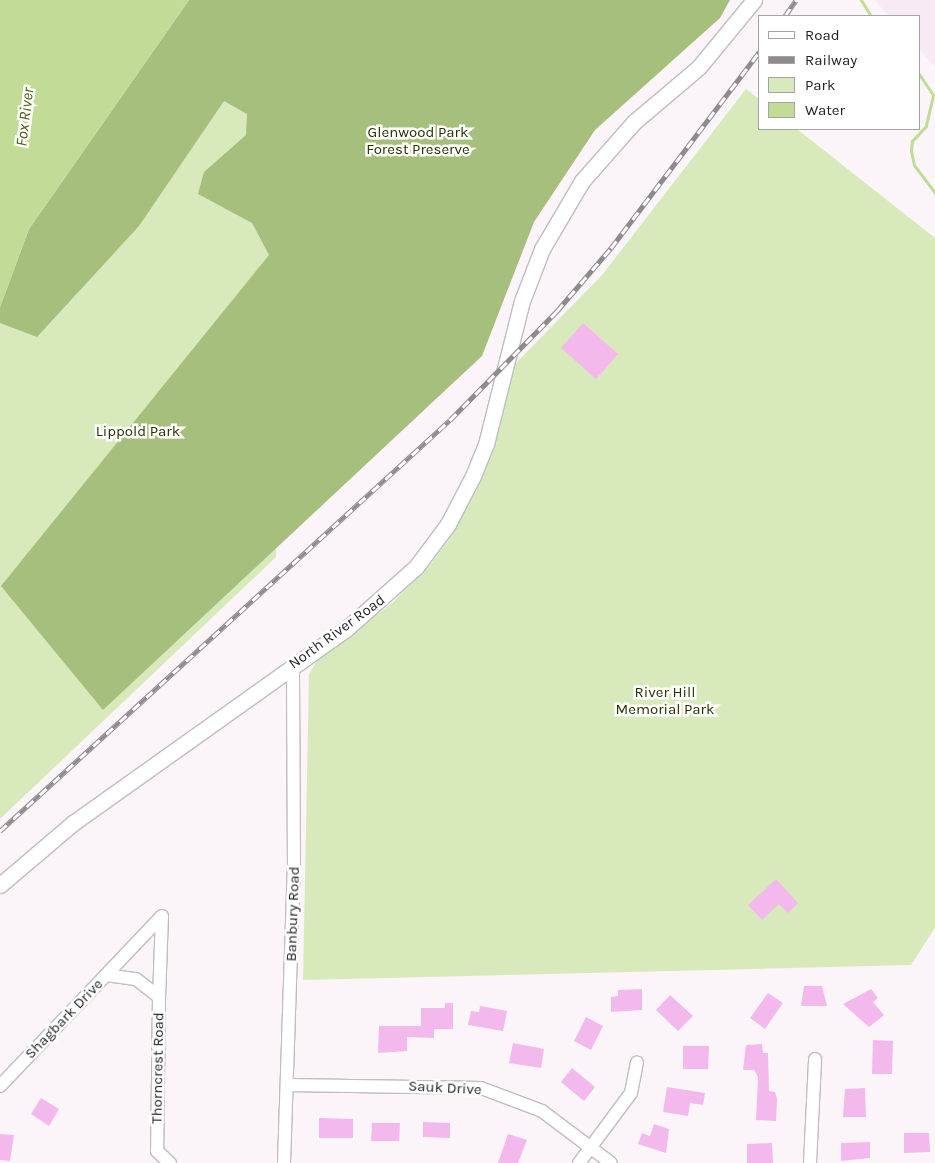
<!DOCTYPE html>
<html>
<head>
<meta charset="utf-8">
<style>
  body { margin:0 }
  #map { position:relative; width:935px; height:1163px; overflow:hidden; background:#fbf5fa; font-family:Karla,sans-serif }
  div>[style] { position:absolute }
  .built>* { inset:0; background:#f7eaf5 }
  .green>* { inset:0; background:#d8eabc }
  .forest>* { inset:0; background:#a7bf7c }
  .water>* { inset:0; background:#c2db97 }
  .stream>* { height:3px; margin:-1.5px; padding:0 1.5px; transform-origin:1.5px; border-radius:1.5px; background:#c2db97 }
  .building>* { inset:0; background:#f3b9ed }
  .roads { filter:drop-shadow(1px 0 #c2bcc1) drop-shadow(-1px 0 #c2bcc1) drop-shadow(0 1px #c2bcc1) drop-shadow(0 -1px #c2bcc1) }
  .minor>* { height:12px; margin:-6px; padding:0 6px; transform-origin:6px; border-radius:6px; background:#fff }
  .major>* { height:15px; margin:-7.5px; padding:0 7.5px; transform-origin:7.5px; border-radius:7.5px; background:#fff }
  .rail>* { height:5px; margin-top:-2.5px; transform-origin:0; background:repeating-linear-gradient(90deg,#fff 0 9px,#8e8a8d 0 18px); box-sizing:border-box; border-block:1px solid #8e8a8d }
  span { translate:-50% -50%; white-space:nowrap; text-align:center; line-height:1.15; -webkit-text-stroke:5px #fff; paint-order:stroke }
  .park-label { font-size:15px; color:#253300 }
  .street-label { font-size:15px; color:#1f1d1f }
  .water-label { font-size:16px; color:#4a5f17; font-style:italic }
  .legend { position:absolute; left:758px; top:15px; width:162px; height:115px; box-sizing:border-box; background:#fff; border:1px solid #a5a5a5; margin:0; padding:6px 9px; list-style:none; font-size:15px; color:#1f1d1f }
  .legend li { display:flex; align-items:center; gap:10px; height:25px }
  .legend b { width:25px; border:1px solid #a5a5a5 }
</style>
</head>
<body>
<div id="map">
  <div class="built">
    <div style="clip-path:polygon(875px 0,935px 0,935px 67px,919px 49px,919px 16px,888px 16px)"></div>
  </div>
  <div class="green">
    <div style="clip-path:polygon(189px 0,275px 0,276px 557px,0 819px,0 307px)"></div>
    <div style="clip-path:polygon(746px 89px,759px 99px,759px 129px,797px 129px,935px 238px,935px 928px,911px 965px,303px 980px,309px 674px,318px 659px,392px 603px,431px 564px,452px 535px,487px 463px,515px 364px,602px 275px)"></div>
  </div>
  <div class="forest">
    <div style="clip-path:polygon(189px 0,730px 0,720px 18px,595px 130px,534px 222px,482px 356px,103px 710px,1px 586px,269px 255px,252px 223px,198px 194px,204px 172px,246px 135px,247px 114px,224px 101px,139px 226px,37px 337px,0 323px,0 307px,29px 229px)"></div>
  </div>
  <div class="water">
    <div style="clip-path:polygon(0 0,189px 0,29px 229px,0 307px)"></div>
  </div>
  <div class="stream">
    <div style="left:861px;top:0;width:19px;rotate:58deg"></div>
    <div style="left:919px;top:74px;width:25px;rotate:56deg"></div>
    <div style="left:933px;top:95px;width:32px;rotate:103deg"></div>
    <div style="left:926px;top:126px;width:21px;rotate:133deg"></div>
    <div style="left:912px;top:141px;width:10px;rotate:96deg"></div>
    <div style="left:911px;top:151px;width:14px;rotate:78deg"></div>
    <div style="left:914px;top:165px;width:35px;rotate:53deg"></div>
  </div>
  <div class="building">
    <div style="clip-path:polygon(583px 323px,618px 354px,596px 379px,561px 348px)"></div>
    <div style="clip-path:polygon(776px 879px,798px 903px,788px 913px,779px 904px,762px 920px,748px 905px)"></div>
    <div style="clip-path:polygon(804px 986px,822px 986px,827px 1006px,801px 1006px)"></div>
    <div style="clip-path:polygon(642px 989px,642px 1010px,611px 1012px,611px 997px,618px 996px,618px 990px)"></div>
    <div style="clip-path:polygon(871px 989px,878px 998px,873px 1002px,884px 1015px,869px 1027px,843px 1004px)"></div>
    <div style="clip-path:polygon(768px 993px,783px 1003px,765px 1029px,750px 1018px)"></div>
    <div style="clip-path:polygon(670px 995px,693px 1016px,678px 1031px,656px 1010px)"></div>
    <div style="clip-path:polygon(445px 1003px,453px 1003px,453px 1029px,434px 1029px,434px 1038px,407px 1037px,407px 1051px,378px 1053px,379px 1026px,421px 1026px,421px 1008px,445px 1008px)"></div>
    <div style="clip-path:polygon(480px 1006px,507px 1011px,503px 1031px,468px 1025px,471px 1011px,479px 1012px)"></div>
    <div style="clip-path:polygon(586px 1017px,603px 1026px,591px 1050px,574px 1041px)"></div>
    <div style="clip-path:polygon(873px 1040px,893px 1041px,892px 1074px,872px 1074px)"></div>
    <div style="clip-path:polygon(513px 1043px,544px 1049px,541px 1068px,509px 1063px)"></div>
    <div style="clip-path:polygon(762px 1044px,763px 1053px,768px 1053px,769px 1091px,775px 1092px,777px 1099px,776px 1121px,756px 1120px,758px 1077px,754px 1070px,743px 1070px,746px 1045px)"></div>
    <div style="clip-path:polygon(683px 1046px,709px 1046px,708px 1069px,683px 1069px)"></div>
    <div style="clip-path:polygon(572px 1068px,595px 1087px,584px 1101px,561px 1082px)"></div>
    <div style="clip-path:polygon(667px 1087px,705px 1093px,703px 1105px,690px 1103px,688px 1116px,663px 1112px)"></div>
    <div style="clip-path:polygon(865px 1088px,866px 1117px,843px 1117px,845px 1089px)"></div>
    <div style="clip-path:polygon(41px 1098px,59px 1109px,49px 1126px,31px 1114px)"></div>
    <div style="clip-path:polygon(319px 1118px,353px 1119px,353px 1138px,319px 1138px)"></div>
    <div style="clip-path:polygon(423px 1122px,450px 1123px,450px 1138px,423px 1137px)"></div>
    <div style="clip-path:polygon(372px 1123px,400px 1123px,399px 1141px,371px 1141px)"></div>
    <div style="clip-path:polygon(654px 1124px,669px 1129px,666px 1153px,638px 1144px,642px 1133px,650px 1136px)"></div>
    <div style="clip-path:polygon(904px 1133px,929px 1133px,930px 1152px,904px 1153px)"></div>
    <div style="clip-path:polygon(0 1134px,14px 1135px,10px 1161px,0 1160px)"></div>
    <div style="clip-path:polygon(508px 1134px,527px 1140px,518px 1163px,498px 1163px)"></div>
    <div style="clip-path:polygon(870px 1142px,870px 1158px,841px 1161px,841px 1143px)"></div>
    <div style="clip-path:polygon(772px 1143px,773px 1163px,747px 1163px,747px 1144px)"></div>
  </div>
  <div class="roads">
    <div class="minor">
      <div style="left:106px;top:975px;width:81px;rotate:-46.5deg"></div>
      <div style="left:162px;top:916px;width:81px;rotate:92.1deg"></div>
      <div style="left:287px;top:1085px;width:194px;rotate:0.9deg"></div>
      <div style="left:481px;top:1088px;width:65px;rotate:20.7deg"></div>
      <div style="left:542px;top:1111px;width:86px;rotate:37deg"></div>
      <div style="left:0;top:1086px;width:153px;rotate:-46.3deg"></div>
      <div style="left:106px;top:975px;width:30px;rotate:8deg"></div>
      <div style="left:136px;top:979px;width:29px;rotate:38deg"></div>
      <div style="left:159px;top:997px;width:154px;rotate:90.7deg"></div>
      <div style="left:157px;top:1151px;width:18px;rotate:43deg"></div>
      <div style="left:284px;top:1163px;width:296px;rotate:-88.1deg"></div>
      <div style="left:294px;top:867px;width:203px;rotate:-90.3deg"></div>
      <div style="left:579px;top:1163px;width:87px;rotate:-53.4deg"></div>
      <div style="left:631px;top:1093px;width:31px;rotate:-79deg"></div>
      <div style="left:810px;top:1163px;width:104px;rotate:-87.2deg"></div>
    </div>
    <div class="major">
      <div style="left:0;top:885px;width:96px;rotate:-40.3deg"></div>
      <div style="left:73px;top:823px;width:334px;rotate:-35.4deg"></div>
      <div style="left:345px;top:630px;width:95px;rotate:-41.6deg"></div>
      <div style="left:416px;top:567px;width:54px;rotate:-53.3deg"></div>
      <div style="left:448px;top:524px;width:54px;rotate:-62.5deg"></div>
      <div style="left:473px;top:476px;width:35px;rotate:-68deg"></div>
      <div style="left:486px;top:444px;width:147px;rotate:-75.9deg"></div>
      <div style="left:522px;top:301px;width:56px;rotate:-69deg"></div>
      <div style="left:542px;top:249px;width:79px;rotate:-59.5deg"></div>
      <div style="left:582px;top:181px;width:79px;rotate:-48.6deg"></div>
      <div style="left:634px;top:122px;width:85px;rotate:-40.2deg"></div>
      <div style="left:699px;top:67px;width:87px;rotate:-50.6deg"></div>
    </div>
  </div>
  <div class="rail">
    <div style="left:785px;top:16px;width:19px;rotate:-55deg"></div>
    <div style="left:0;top:831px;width:609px;rotate:-42.41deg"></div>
    <div style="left:450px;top:420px;width:153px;rotate:-45.5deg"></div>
    <div style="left:557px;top:311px;width:83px;rotate:-49.4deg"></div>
    <div style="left:611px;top:248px;width:246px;rotate:-52.9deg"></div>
  </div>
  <div class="park-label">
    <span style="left:418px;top:141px">Glenwood Park<br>Forest Preserve</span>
    <span style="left:138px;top:432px">Lippold Park</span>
    <span style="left:665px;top:701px">River Hill<br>Memorial Park</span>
  </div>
  <div class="street-label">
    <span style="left:337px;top:632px;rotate:-36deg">North River Road</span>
    <span style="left:293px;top:914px;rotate:-88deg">Banbury Road</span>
    <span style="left:64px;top:1019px;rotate:-46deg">Shagbark Drive</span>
    <span style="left:158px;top:1068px;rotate:-89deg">Thorncrest Road</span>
    <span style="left:445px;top:1088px;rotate:3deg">Sauk Drive</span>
  </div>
  <div class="water-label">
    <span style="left:25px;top:117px;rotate:-83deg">Fox River</span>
  </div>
  <ul class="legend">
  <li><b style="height:6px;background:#fff"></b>Road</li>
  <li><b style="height:6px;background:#8e8a8d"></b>Railway</li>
  <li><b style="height:14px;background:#d8eabc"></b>Park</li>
  <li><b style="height:14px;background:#c2db97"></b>Water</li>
  </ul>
</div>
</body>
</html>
